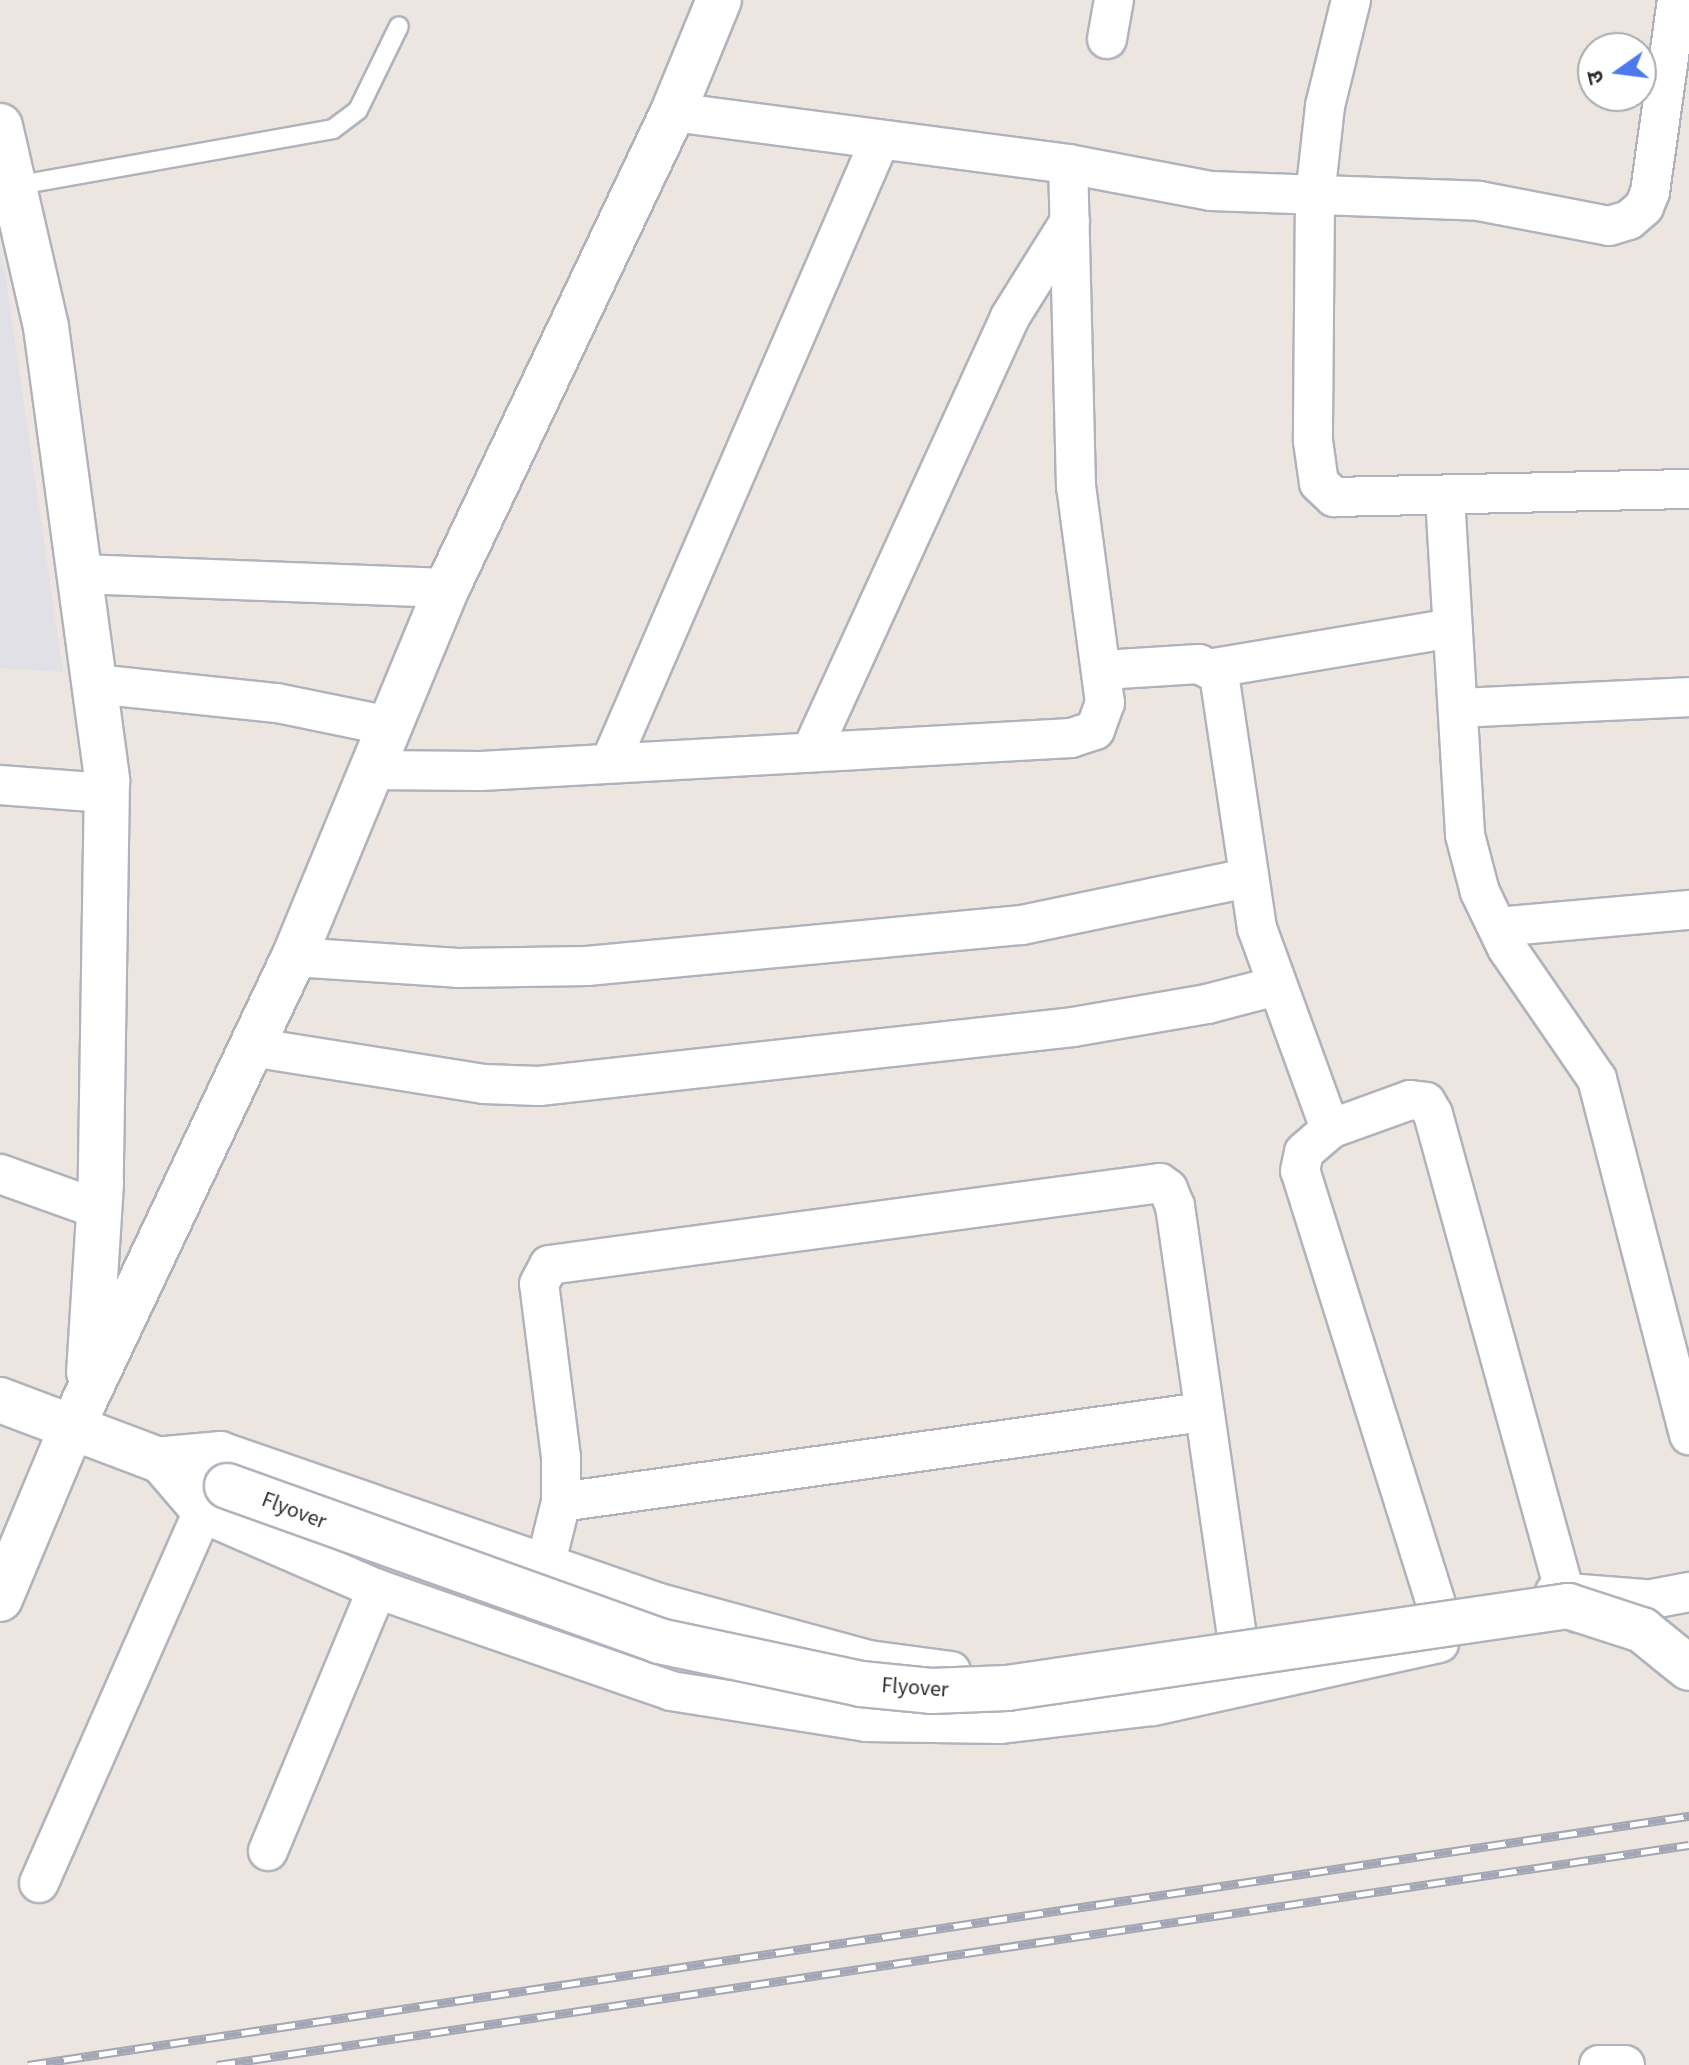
<!DOCTYPE html>
<html>
<head>
<meta charset="utf-8">
<style>
  body { margin:0 }
  #map { position:relative; width:1689px; height:2065px; overflow:hidden; background:#ede6e0; font-family:"Source Sans 3","Noto Sans Devanagari",sans-serif }
  div>[style] { position:absolute }
  .industrial>* { inset:0; background:#e1e0e6 }
  .roads { filter:drop-shadow(2px 0 #b0b3bc) drop-shadow(-2px 0 #b0b3bc) drop-shadow(0 2px #b0b3bc) drop-shadow(0 -2px #b0b3bc) }
  .lane>* { height:18px; margin:-9px; padding:0 9px; transform-origin:9px; border-radius:9px; background:#fff }
  .street>* { height:38px; margin:-19px; padding:0 19px; transform-origin:19px; border-radius:19px; background:#fff }
  .secondary>* { height:44px; margin:-22px; padding:0 22px; transform-origin:22px; border-radius:22px; background:#fff }
  .rail>* { height:9px; margin-top:-4.5px; transform-origin:0; background:repeating-linear-gradient(90deg,#fff 0 18px,#a3a7b5 0 36px); box-sizing:border-box; border-block:2px solid #a3a7b5 }
  .bridges { filter:drop-shadow(2px 0 #b0b3bc) drop-shadow(-2px 0 #b0b3bc) drop-shadow(0 2px #b0b3bc) drop-shadow(0 -2px #b0b3bc) }
  .secondary-bridge>* { height:44px; margin:-22px; padding:0 22px; transform-origin:22px; border-radius:22px; background:#fff }
  span { translate:-50% -50%; white-space:nowrap; text-align:center; line-height:1.15; -webkit-text-stroke:7px #fff; paint-order:stroke }
  .street-label { font-size:22px; color:#2d2d2d }
  .north { position:absolute; left:1577px; top:32px; width:80px; height:80px; box-sizing:border-box; background:#fff; border:2px solid #ababab; border-radius:50%; rotate:256deg; font-size:22px; font-weight:700; line-height:32px; text-align:center; color:#2d2d2d }
  .north::after { content:''; display:block; margin:auto; width:28px; height:36px; background:#4c7aee; clip-path:polygon(50% 0,100% 100%,50% 72%,0 100%) }
</style>
</head>
<body>
<div id="map">
  <div class="industrial">
    <div style="clip-path:polygon(0 253px,6px 280px,63px 672px,0 668px)"></div>
  </div>
  <div class="roads">
    <div class="lane">
      <div style="left:14px;top:186px;width:324px;rotate:-10.1deg"></div>
      <div style="left:333px;top:129px;width:31px;rotate:-37deg"></div>
      <div style="left:358px;top:110px;width:93px;rotate:-64deg"></div>
    </div>
    <div class="street">
      <div style="left:1351px;top:0;width:109px;rotate:103.8deg"></div>
      <div style="left:1325px;top:106px;width:91px;rotate:96.3deg"></div>
      <div style="left:1315px;top:196px;width:245px;rotate:90.5deg"></div>
      <div style="left:1313px;top:441px;width:42px;rotate:81.9deg"></div>
      <div style="left:1319px;top:483px;width:21px;rotate:43deg"></div>
      <div style="left:1334px;top:497px;width:355px;rotate:-1.3deg"></div>
      <div style="left:1107px;top:39px;width:40px;rotate:-80deg"></div>
      <div style="left:673px;top:112px;width:398px;rotate:7.5deg"></div>
      <div style="left:1068px;top:164px;width:146px;rotate:10.7deg"></div>
      <div style="left:1211px;top:191px;width:268px;rotate:2.1deg"></div>
      <div style="left:1479px;top:201px;width:132px;rotate:10.9deg"></div>
      <div style="left:1609px;top:226px;width:21px;rotate:-17deg"></div>
      <div style="left:1629px;top:220px;width:20px;rotate:-41deg"></div>
      <div style="left:1644px;top:207px;width:16px;rotate:-68deg"></div>
      <div style="left:1650px;top:192px;width:194px;rotate:-82deg"></div>
      <div style="left:1445px;top:497px;width:339px;rotate:86.6deg"></div>
      <div style="left:1465px;top:835px;width:59px;rotate:75.3deg"></div>
      <div style="left:1480px;top:892px;width:62px;rotate:64.3deg"></div>
      <div style="left:1507px;top:948px;width:159px;rotate:55.5deg"></div>
      <div style="left:1597px;top:1079px;width:368px;rotate:75.5deg"></div>
      <div style="left:79px;top:574px;width:368px;rotate:2.2deg"></div>
      <div style="left:1214px;top:668px;width:242px;rotate:-9.5deg"></div>
      <div style="left:1103px;top:670px;width:96px;rotate:-3.6deg"></div>
      <div style="left:1199px;top:664px;width:22px;rotate:27deg"></div>
      <div style="left:1219px;top:674px;width:257px;rotate:81.5deg"></div>
      <div style="left:1257px;top:928px;width:214px;rotate:70deg"></div>
      <div style="left:95px;top:684px;width:183px;rotate:6deg"></div>
      <div style="left:277px;top:703px;width:114px;rotate:11.6deg"></div>
      <div style="left:1459px;top:708px;width:230px;rotate:-2.7deg"></div>
      <div style="left:811px;top:752px;width:478px;rotate:-65.4deg"></div>
      <div style="left:1010px;top:317px;width:113px;rotate:-58deg"></div>
      <div style="left:610px;top:763px;width:679px;rotate:-66.57deg"></div>
      <div style="left:371px;top:770px;width:110px;rotate:0.5deg"></div>
      <div style="left:481px;top:771px;width:591px;rotate:-3.2deg"></div>
      <div style="left:1071px;top:738px;width:25px;rotate:-18deg"></div>
      <div style="left:1095px;top:730px;width:29px;rotate:-70deg"></div>
      <div style="left:1105px;top:703px;width:218px;rotate:-97.6deg"></div>
      <div style="left:1076px;top:487px;width:323px;rotate:-91.4deg"></div>
      <div style="left:0;top:785px;width:107px;rotate:4.3deg"></div>
      <div style="left:1497px;top:927px;width:193px;rotate:-5.1deg"></div>
      <div style="left:294px;top:957px;width:164px;rotate:3.8deg"></div>
      <div style="left:458px;top:968px;width:129px;rotate:-0.9deg"></div>
      <div style="left:587px;top:966px;width:437px;rotate:-5.4deg"></div>
      <div style="left:1022px;top:925px;width:230px;rotate:-11.8deg"></div>
      <div style="left:251px;top:1047px;width:236px;rotate:9deg"></div>
      <div style="left:484px;top:1084px;width:55px;rotate:2.1deg"></div>
      <div style="left:539px;top:1086px;width:537px;rotate:-6.3deg"></div>
      <div style="left:1073px;top:1027px;width:136px;rotate:-9.7deg"></div>
      <div style="left:1207px;top:1004px;width:71px;rotate:-14.6deg"></div>
      <div style="left:0;top:1174px;width:104px;rotate:19.7deg"></div>
      <div style="left:561px;top:1502px;width:647px;rotate:-7.99deg"></div>
      <div style="left:546px;top:1562px;width:62px;rotate:-76deg"></div>
      <div style="left:561px;top:1502px;width:45px;rotate:-90deg"></div>
      <div style="left:561px;top:1457px;width:174px;rotate:-97.2deg"></div>
      <div style="left:539px;top:1284px;width:21px;rotate:-62deg"></div>
      <div style="left:549px;top:1265px;width:616px;rotate:-7.64deg"></div>
      <div style="left:1160px;top:1183px;width:10px;rotate:37deg"></div>
      <div style="left:1168px;top:1189px;width:18px;rotate:68deg"></div>
      <div style="left:1175px;top:1206px;width:436px;rotate:81.8deg"></div>
      <div style="left:1555px;top:1592px;width:89px;rotate:4.5deg"></div>
      <div style="left:1437px;top:1607px;width:457px;rotate:-107.4deg"></div>
      <div style="left:1300px;top:1171px;width:19px;rotate:-78deg"></div>
      <div style="left:1304px;top:1152px;width:35px;rotate:-41deg"></div>
      <div style="left:1330px;top:1129px;width:85px;rotate:-19.9deg"></div>
      <div style="left:1410px;top:1100px;width:16px;rotate:7deg"></div>
      <div style="left:1426px;top:1102px;width:14px;rotate:60deg"></div>
      <div style="left:1433px;top:1114px;width:495px;rotate:74.6deg"></div>
      <div style="left:1578px;top:1613px;width:113px;rotate:-10.7deg"></div>
      <div style="left:951px;top:1671px;width:83px;rotate:-172.4deg"></div>
      <div style="left:869px;top:1660px;width:218px;rotate:-164.8deg"></div>
      <div style="left:659px;top:1603px;width:464px;rotate:-160.9deg"></div>
      <div style="left:221px;top:1451px;width:67px;rotate:174.9deg"></div>
      <div style="left:154px;top:1457px;width:74px;rotate:49.4deg"></div>
      <div style="left:202px;top:1513px;width:191px;rotate:23.5deg"></div>
      <div style="left:377px;top:1589px;width:311px;rotate:19.1deg"></div>
      <div style="left:671px;top:1691px;width:197px;rotate:9deg"></div>
      <div style="left:866px;top:1722px;width:135px;rotate:0.8deg"></div>
      <div style="left:1001px;top:1724px;width:153px;rotate:-6.8deg"></div>
      <div style="left:1153px;top:1706px;width:293px;rotate:-12.4deg"></div>
      <div style="left:268px;top:1851px;width:284px;rotate:-67.4deg"></div>
      <div style="left:39px;top:1883px;width:404px;rotate:-66.2deg"></div>
      <div style="left:1599px;top:2065px;width:26px"></div>
    </div>
    <div class="secondary">
      <div style="left:0;top:126px;width:206px;rotate:77.1deg"></div>
      <div style="left:46px;top:327px;width:458px;rotate:82.3deg"></div>
      <div style="left:107px;top:781px;width:402px;rotate:90.9deg"></div>
      <div style="left:101px;top:1183px;width:190px;rotate:93.6deg"></div>
      <div style="left:0;top:1400px;width:243px;rotate:20.7deg"></div>
      <div style="left:0;top:1599px;width:186px;rotate:-67.3deg"></div>
      <div style="left:72px;top:1427px;width:520px;rotate:-64.72deg"></div>
      <div style="left:294px;top:957px;width:399px;rotate:-67.5deg"></div>
      <div style="left:447px;top:588px;width:527px;rotate:-64.6deg"></div>
      <div style="left:673px;top:112px;width:121px;rotate:-67.7deg"></div>
    </div>
  </div>
  <div class="rail">
    <div style="left:28px;top:2065px;width:1680px;rotate:-8.53deg"></div>
    <div style="left:217px;top:2065px;width:1488px;rotate:-8.5deg"></div>
  </div>
  <div class="bridges">
    <div class="secondary-bridge">
      <div style="left:227px;top:1486px;width:459px;rotate:19.7deg"></div>
      <div style="left:659px;top:1641px;width:207px;rotate:12deg"></div>
      <div style="left:861px;top:1684px;width:70px;rotate:5.7deg"></div>
      <div style="left:931px;top:1691px;width:76px;rotate:-2.3deg"></div>
      <div style="left:1007px;top:1688px;width:567px;rotate:-8.32deg"></div>
      <div style="left:1568px;top:1606px;width:78px;rotate:18deg"></div>
      <div style="left:1642px;top:1630px;width:60px;rotate:39deg"></div>
    </div>
  </div>
  <div class="street-label">
    <span style="left:294px;top:1511px;rotate:21deg">Flyover</span>
    <span style="left:915px;top:1688px;rotate:4deg">Flyover</span>
  </div>
  <div class="north">उ</div>
</div>
</body>
</html>
